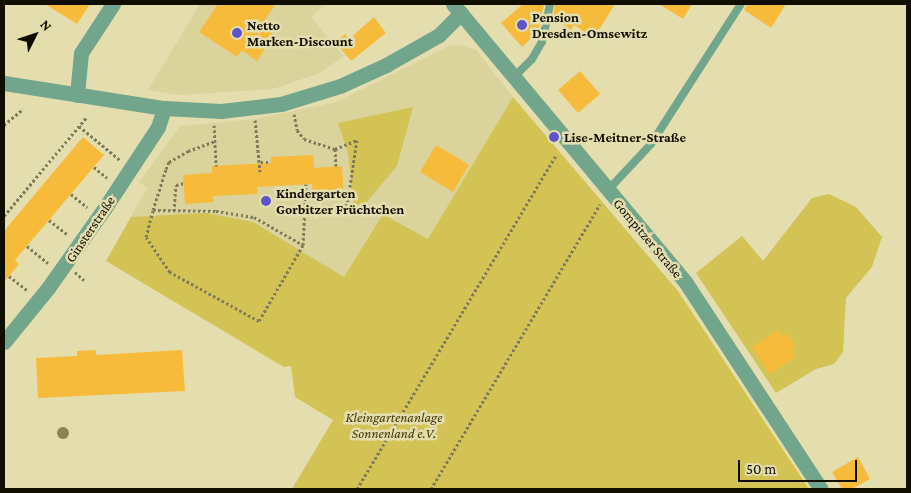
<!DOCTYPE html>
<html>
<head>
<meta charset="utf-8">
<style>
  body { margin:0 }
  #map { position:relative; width:911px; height:493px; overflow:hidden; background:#e4deaf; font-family:"Crimson Pro",serif }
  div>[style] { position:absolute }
  .built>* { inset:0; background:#dad39c }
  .green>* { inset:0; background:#d2c354 }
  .building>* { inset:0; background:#f7bb3c }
  .path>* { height:3px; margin-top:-1.5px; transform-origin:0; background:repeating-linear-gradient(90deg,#7e7a5b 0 2.5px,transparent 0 5px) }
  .lane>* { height:8px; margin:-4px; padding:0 4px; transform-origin:4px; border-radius:4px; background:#72a68c }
  .street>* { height:15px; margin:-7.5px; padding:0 7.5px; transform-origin:7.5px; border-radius:7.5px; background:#72a68c }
  .trees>* { width:12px; height:12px; margin:-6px; border-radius:50%; background:#8b844f }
  .dots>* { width:14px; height:14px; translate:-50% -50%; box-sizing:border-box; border:2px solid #e4deaf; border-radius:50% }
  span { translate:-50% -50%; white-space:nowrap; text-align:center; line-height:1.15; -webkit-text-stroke:5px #e4deaf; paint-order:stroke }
  .poi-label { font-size:14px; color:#100e01; font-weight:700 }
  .left { translate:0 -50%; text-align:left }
  .street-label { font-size:14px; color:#100e01 }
  .park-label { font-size:14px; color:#423b01; font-style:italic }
  .frame { position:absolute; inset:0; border:5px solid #100e01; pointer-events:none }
  .north { position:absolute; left:10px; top:10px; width:50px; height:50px; -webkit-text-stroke:4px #e4deaf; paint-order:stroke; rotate:49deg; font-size:14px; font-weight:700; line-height:20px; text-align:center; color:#100e01 }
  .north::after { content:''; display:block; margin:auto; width:18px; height:22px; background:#100e01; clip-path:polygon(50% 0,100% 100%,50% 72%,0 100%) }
  .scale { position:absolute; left:738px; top:460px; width:119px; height:22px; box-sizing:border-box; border:2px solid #100e01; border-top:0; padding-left:6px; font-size:15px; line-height:18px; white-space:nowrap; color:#100e01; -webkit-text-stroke:4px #e4deaf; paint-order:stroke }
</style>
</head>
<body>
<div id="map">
  <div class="built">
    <div style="clip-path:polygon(200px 4px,326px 4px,311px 17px,344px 56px,320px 73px,273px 89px,179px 95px,148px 90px)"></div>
    <div style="clip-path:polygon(459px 45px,476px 50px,513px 97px,428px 239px,383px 214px,291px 365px,284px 367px,106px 261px,147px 188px,139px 182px,180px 126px,255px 119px,336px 102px,449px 46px)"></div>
  </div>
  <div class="green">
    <div style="clip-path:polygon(513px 97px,678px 291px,809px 489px,292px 489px,333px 420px,295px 397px,291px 366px,284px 367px,106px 261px,131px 217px,207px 213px,253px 222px,344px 277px,383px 214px,428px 239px)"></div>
    <div style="clip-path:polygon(413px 107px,397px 166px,365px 204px,354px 205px,348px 153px,338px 123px)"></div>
    <div style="clip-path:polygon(829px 194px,856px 207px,882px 237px,872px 267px,846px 298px,843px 352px,834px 364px,816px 369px,776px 393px,696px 273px,742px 236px,763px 261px,812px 198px)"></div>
  </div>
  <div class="building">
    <div style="clip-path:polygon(45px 4px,90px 4px,77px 24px)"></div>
    <div style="clip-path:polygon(218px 4px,276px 4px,261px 25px,274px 35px,257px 61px,242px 50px,237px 57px,199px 32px)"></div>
    <div style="clip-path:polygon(523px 4px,544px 4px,538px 32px,522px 47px,501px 23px)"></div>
    <div style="clip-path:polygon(555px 4px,615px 4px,594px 38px,574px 25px,571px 30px,553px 18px)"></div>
    <div style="clip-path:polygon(659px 4px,692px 4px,683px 19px)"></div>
    <div style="clip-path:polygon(747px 4px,786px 4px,771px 28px,744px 10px)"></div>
    <div style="clip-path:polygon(374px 17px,386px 33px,351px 61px,335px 42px,345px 34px,349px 39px)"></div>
    <div style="clip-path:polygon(580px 71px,600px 94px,578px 113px,558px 90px)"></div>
    <div style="clip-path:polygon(83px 137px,104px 155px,15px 260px,19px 264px,4px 282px,4px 231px)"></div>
    <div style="clip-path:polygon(436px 145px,469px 165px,453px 192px,420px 172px)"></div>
    <div style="clip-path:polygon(313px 155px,314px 168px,342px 166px,344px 197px,313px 198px,312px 184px,257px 187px,257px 194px,213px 196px,214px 202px,185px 204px,183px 175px,212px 173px,212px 166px,271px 163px,271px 157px)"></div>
    <div style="clip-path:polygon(778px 330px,782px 336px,787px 333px,796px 347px,792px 351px,796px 357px,770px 374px,752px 347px)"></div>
    <div style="clip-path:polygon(96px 350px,96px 355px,182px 350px,185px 391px,38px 398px,36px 358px,77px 356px,77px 351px)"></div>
    <div style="clip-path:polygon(858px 457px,870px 479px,852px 489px,842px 489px,832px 472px)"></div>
  </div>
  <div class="path">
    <div style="left:294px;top:114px;width:16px;rotate:79deg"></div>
    <div style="left:297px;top:130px;width:11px;rotate:52deg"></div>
    <div style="left:304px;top:139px;width:33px;rotate:18deg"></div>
    <div style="left:335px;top:149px;width:24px;rotate:-22deg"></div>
    <div style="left:357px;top:140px;width:66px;rotate:98.7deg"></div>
    <div style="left:347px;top:205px;width:41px;rotate:174.4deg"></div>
    <div style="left:255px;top:120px;width:52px;rotate:84.5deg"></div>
    <div style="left:4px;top:125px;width:25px;rotate:-40deg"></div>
    <div style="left:214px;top:125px;width:41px;rotate:87.2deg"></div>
    <div style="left:79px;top:126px;width:53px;rotate:39.7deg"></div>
    <div style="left:335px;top:149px;width:17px;rotate:87deg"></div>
    <div style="left:261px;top:162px;width:10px"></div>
    <div style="left:94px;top:167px;width:17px;rotate:40deg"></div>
    <div style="left:71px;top:194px;width:21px;rotate:39deg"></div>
    <div style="left:153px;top:210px;width:63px;rotate:0.9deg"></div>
    <div style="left:216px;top:211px;width:38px;rotate:9deg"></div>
    <div style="left:254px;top:217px;width:56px;rotate:29.7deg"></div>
    <div style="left:303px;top:245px;width:88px;rotate:120.1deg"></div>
    <div style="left:259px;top:321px;width:102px;rotate:-151.2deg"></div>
    <div style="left:170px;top:272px;width:42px;rotate:-124.4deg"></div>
    <div style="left:146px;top:237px;width:28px;rotate:-75deg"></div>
    <div style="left:153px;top:210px;width:43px;rotate:-72.4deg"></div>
    <div style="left:166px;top:169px;width:8px;rotate:-67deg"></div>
    <div style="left:169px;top:162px;width:22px;rotate:-30deg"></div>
    <div style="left:188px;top:151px;width:27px;rotate:-20deg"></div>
    <div style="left:174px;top:211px;width:26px;rotate:-86deg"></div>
    <div style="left:176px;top:185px;width:8px;rotate:-14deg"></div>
    <div style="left:4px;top:216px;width:128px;rotate:-50.1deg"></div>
    <div style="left:49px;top:220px;width:24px;rotate:38deg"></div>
    <div style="left:303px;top:245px;width:61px;rotate:-87.2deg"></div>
    <div style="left:27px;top:246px;width:27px;rotate:39deg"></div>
    <div style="left:75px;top:272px;width:12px;rotate:42deg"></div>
    <div style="left:9px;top:276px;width:23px;rotate:38deg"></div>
    <div style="left:357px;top:489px;width:390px;rotate:-59.2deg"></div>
    <div style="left:431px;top:489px;width:331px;rotate:-59.3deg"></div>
  </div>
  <div class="lane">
    <div style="left:514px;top:77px;width:25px;rotate:-45deg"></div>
    <div style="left:532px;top:59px;width:20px;rotate:-60deg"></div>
    <div style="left:542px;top:42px;width:39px;rotate:-78deg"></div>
    <div style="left:608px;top:190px;width:63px;rotate:-46.9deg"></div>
    <div style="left:651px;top:144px;width:166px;rotate:-57.3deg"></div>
  </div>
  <div class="street">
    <div style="left:453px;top:4px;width:363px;rotate:50.1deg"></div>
    <div style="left:686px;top:283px;width:246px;rotate:56.8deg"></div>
    <div style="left:4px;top:83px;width:162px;rotate:8.9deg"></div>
    <div style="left:164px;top:108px;width:57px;rotate:3deg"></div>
    <div style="left:221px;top:111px;width:60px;rotate:-6.7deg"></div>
    <div style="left:281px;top:104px;width:62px;rotate:-17deg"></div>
    <div style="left:340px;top:86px;width:51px;rotate:-24.5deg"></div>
    <div style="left:386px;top:65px;width:61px;rotate:-29.5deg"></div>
    <div style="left:439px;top:35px;width:31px;rotate:-45deg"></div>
    <div style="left:77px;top:95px;width:42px;rotate:-84.6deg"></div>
    <div style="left:81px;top:53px;width:59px;rotate:-56.9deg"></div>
    <div style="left:4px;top:342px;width:70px;rotate:-50.8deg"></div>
    <div style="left:48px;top:288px;width:97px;rotate:-54.7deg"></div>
    <div style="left:104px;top:209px;width:98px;rotate:-56.6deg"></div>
    <div style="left:158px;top:127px;width:20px;rotate:-72deg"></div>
  </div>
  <div class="trees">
    <div style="left:63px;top:433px"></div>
  </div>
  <div class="dots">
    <div style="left:522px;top:25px;background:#5d53cb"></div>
    <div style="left:237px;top:33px;background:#5d53cb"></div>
    <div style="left:554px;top:137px;background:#5d53cb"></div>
    <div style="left:266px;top:201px;background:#5d53cb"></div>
  </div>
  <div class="poi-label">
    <span class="left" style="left:532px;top:25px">Pension<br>Dresden-Omsewitz</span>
    <span class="left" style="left:247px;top:33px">Netto<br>Marken-Discount</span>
    <span class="left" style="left:564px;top:137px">Lise-Meitner-Straße</span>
    <span class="left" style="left:276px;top:201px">Kindergarten<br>Gorbitzer Früchtchen</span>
  </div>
  <div class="street-label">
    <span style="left:90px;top:229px;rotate:-56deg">Ginsterstraße</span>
    <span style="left:648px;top:238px;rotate:50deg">Gompitzer Straße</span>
  </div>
  <div class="park-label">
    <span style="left:394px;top:425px">Kleingartenanlage<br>Sonnenland e.V.</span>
  </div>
  <div class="frame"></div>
  <div class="north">N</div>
  <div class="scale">50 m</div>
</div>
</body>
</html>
